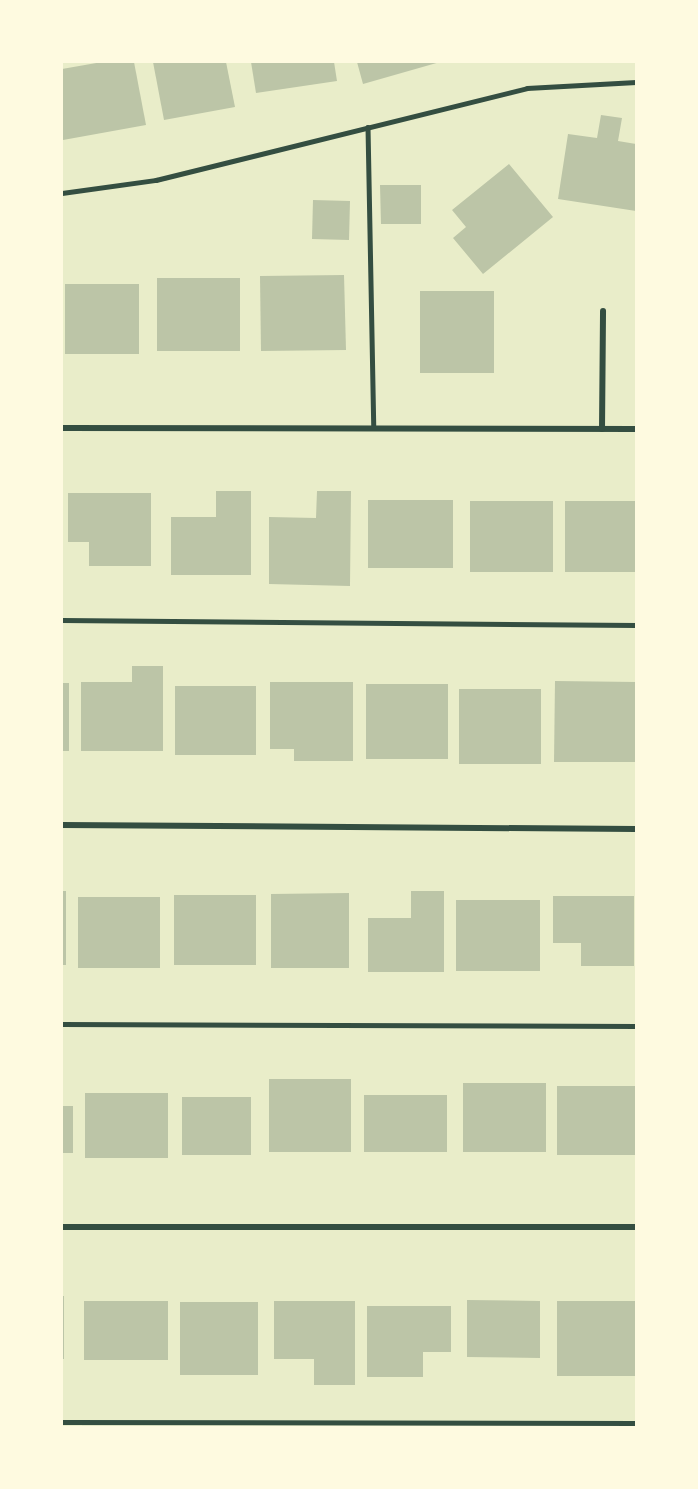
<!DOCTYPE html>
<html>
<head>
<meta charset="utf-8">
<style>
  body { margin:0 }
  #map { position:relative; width:698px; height:1489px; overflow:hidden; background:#e9edc9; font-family:"PT Sans",sans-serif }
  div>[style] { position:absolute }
  .building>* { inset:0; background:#bcc5a7 }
  .service>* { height:4.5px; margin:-2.25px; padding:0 2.25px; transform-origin:2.25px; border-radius:2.25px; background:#344e41 }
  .minor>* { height:6px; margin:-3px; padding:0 3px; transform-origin:3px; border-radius:3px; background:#344e41 }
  span { translate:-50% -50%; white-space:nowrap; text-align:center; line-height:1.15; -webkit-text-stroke:6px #fefae0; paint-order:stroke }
  .frame { position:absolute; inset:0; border:63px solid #fefae0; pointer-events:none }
</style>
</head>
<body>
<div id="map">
  <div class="building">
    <div style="clip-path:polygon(102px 62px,134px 62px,146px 125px,63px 140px,62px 69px)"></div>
    <div style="clip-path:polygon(153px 62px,226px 62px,235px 107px,164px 120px)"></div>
    <div style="clip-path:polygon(251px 62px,334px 62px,337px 81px,256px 93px)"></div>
    <div style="clip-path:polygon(357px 62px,440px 62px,363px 84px)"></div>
    <div style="clip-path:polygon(601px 115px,622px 118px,618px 141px,636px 144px,636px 211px,558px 199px,568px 134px,597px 138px)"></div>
    <div style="clip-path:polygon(509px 164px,553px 217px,483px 274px,453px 238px,466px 227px,452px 210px)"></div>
    <div style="clip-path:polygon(380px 185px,421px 185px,421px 224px,381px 224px)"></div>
    <div style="clip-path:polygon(313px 200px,350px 201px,349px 240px,312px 239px)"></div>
    <div style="clip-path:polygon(344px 275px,346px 350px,261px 351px,260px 276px)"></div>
    <div style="clip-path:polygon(157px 278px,240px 278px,240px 351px,157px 351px)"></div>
    <div style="clip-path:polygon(65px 284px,139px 284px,139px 354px,65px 354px)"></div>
    <div style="clip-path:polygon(420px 291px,494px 291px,494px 373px,420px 373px)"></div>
    <div style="clip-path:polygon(216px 491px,251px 491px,251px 575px,171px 575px,171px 517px,216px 517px)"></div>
    <div style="clip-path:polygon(317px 491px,351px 491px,350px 586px,269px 584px,269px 517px,316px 518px)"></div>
    <div style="clip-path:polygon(68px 493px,151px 493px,151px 566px,89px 566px,89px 542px,68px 542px)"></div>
    <div style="clip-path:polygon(368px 500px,453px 500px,453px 568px,368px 568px)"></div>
    <div style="clip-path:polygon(470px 501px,553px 501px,553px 572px,470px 572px)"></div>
    <div style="clip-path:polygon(565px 501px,636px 501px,636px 572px,565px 572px)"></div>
    <div style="clip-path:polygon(132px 666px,163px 666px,163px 751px,81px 751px,81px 682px,132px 682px)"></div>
    <div style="clip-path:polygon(555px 681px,636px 682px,636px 762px,554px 762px)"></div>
    <div style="clip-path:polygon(270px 682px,353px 682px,353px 761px,294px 761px,294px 749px,270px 749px)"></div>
    <div style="clip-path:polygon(62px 683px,69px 683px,69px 751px,62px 751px)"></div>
    <div style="clip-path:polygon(366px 684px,448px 684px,448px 759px,366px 759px)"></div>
    <div style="clip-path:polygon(175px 686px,256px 686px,256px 755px,175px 755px)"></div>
    <div style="clip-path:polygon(459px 689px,541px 689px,541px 764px,459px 764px)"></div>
    <div style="clip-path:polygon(62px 891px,66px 891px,66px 965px,62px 965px)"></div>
    <div style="clip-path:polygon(411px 891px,444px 891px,444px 972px,368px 972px,368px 918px,411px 918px)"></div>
    <div style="clip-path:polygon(349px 893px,349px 968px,271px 968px,271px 894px)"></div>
    <div style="clip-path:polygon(174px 895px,256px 895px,256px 965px,174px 965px)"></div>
    <div style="clip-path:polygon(553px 896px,634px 896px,634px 966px,581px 966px,581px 943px,553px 943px)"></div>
    <div style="clip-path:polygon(78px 897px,160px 897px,160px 968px,78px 968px)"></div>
    <div style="clip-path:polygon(456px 900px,540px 900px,540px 971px,456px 971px)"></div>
    <div style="clip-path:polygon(269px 1079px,351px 1079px,351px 1152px,269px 1152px)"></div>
    <div style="clip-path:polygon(463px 1083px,546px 1083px,546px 1152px,463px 1152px)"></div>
    <div style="clip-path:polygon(557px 1086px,636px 1086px,636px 1155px,557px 1155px)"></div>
    <div style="clip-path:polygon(85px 1093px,168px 1093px,168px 1158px,85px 1158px)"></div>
    <div style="clip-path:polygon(364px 1095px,447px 1095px,447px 1152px,364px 1152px)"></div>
    <div style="clip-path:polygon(182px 1097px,251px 1097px,251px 1155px,182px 1155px)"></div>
    <div style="clip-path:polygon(62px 1106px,73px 1106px,73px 1153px,62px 1153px)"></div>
    <div style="clip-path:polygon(62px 1296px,64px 1296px,64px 1359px,62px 1359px)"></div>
    <div style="clip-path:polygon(467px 1300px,540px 1301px,540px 1358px,467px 1357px)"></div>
    <div style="clip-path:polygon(84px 1301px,168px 1301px,168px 1360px,84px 1360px)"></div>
    <div style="clip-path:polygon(274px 1301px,355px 1301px,355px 1385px,314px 1385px,314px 1359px,274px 1359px)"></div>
    <div style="clip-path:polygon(557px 1301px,636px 1301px,636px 1376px,557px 1376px)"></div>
    <div style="clip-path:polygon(180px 1302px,258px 1302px,258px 1375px,180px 1375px)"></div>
    <div style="clip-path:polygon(367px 1306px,451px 1306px,451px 1352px,423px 1352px,423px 1377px,367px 1377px)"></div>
  </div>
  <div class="service">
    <div style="left:368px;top:127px;width:300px;rotate:88.9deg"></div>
    <div style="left:62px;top:193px;width:95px;rotate:-7.9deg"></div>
    <div style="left:156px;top:180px;width:382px;rotate:-13.9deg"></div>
    <div style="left:527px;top:88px;width:109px;rotate:-3.2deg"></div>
    <div style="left:62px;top:620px;width:574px;rotate:0.5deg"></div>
    <div style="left:62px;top:1024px;width:574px;rotate:0.2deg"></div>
    <div style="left:62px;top:1422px;width:574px;rotate:0.1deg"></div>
  </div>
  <div class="minor">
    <div style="left:62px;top:428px;width:574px;rotate:0.1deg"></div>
    <div style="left:602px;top:429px;width:118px;rotate:-89.5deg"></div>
    <div style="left:62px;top:825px;width:574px;rotate:0.4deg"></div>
    <div style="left:62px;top:1227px;width:574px"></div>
  </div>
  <div class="frame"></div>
</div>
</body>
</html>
